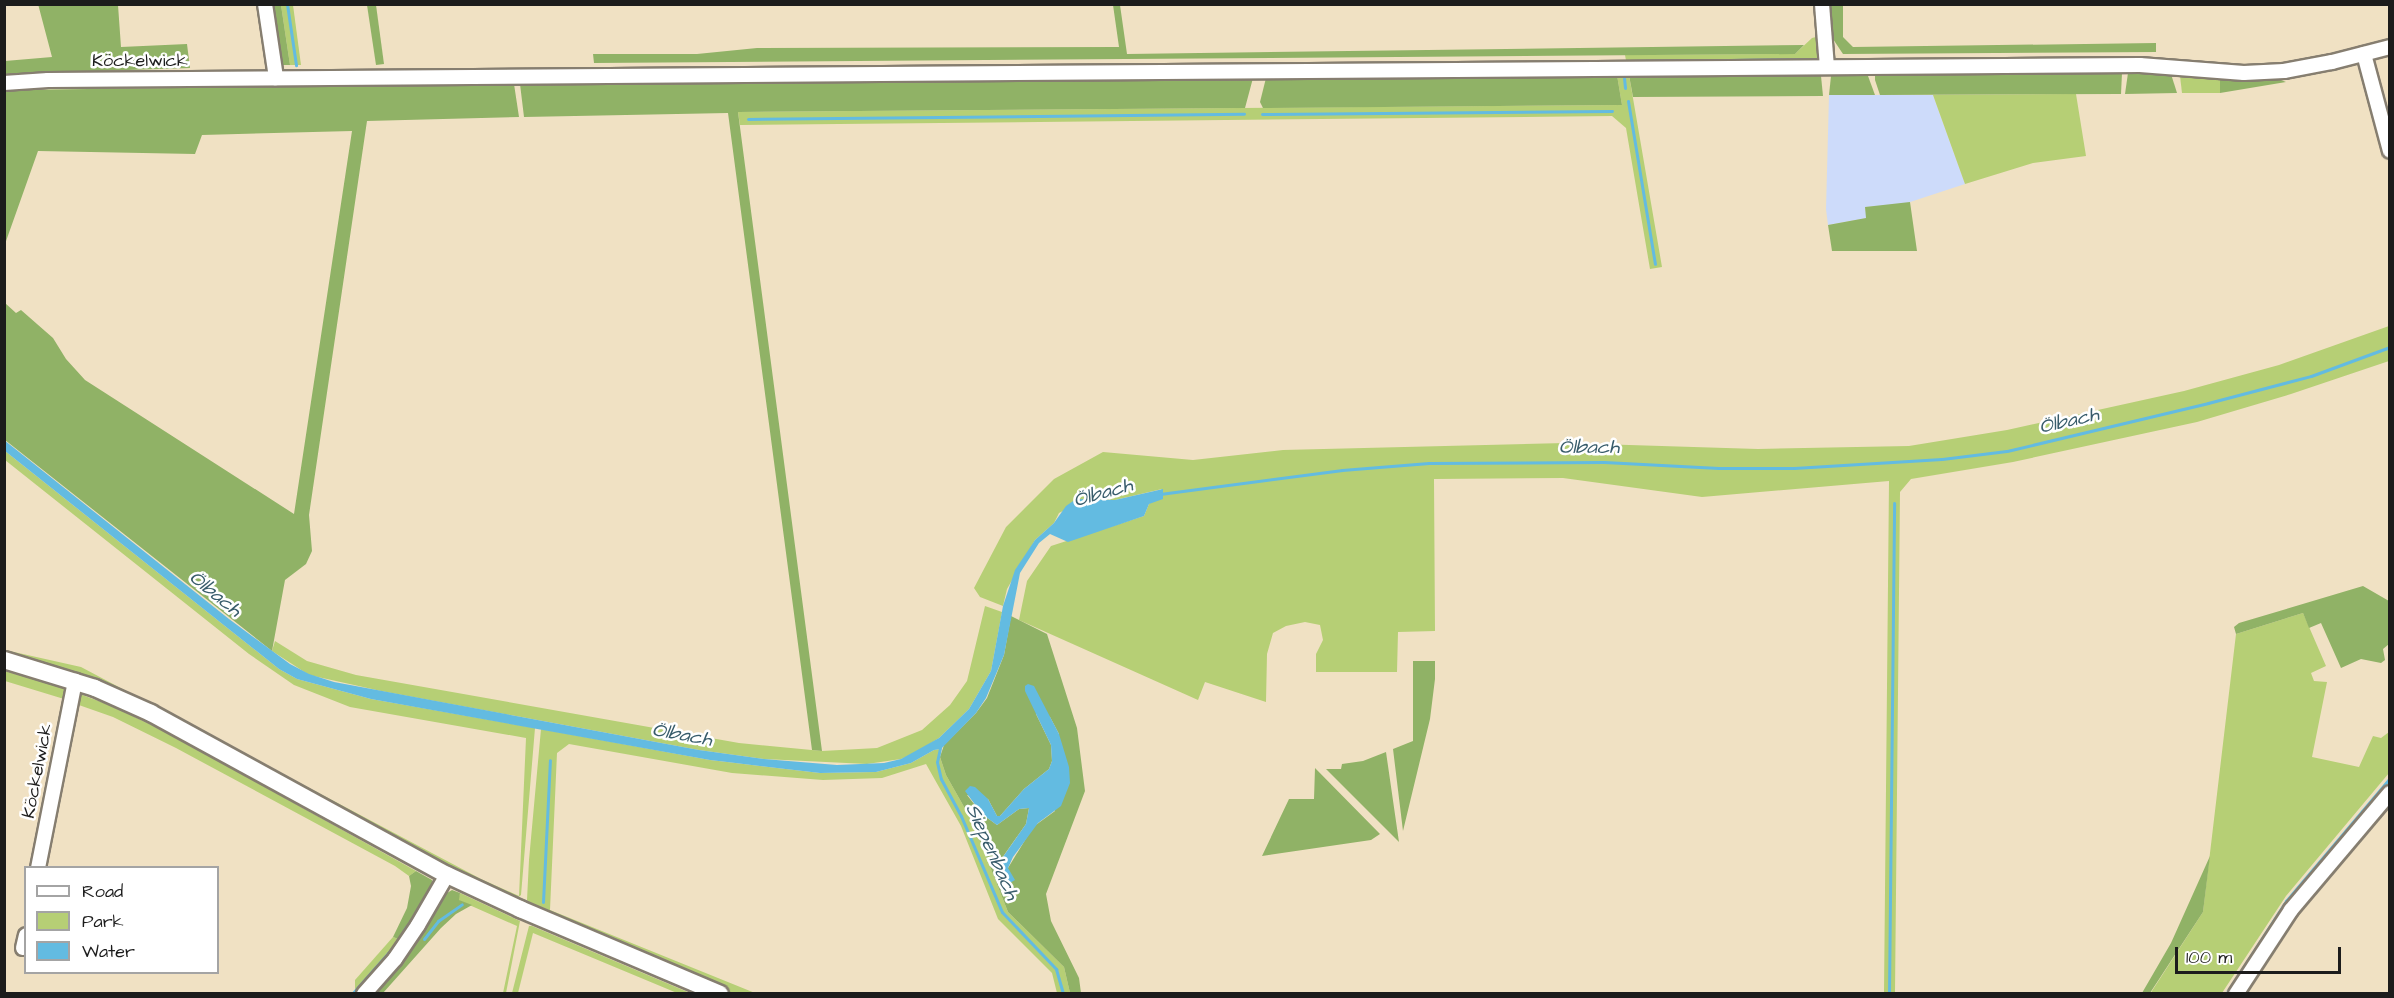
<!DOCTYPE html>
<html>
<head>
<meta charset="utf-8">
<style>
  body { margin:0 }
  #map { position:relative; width:2394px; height:998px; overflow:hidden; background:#f0e1c3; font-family:"Architects Daughter",sans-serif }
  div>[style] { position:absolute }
  .built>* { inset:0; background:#cddbfa }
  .green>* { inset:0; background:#b6cf75 }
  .forest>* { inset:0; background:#90b266 }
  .water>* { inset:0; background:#63bbe1 }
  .stream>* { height:3px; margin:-1.5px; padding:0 1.5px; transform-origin:1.5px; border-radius:1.5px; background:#63bbe1 }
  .roads { filter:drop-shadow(2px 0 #867e70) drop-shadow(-2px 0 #867e70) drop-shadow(0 2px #867e70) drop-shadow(0 -2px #867e70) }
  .minor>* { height:14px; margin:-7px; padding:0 7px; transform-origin:7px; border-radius:7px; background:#fff }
  .major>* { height:16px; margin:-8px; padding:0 8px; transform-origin:8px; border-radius:8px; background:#fff }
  span { translate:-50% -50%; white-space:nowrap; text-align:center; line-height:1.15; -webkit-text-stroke:5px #fff; paint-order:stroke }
  .street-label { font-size:18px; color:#1c1c1c }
  .water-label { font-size:20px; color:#385c6b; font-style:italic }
  .frame { position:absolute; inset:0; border:6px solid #1c1c1c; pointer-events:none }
  .legend { position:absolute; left:24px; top:866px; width:195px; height:108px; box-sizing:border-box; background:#fff; border:2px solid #a4a4a4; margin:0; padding:8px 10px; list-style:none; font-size:18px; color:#1c1c1c }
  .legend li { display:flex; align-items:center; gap:12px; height:30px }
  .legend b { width:30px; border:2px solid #a4a4a4 }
  .scale { position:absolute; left:2175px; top:947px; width:166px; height:27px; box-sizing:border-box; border:3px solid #1c1c1c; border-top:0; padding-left:8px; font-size:18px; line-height:21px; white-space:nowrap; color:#1c1c1c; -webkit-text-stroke:4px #fff; paint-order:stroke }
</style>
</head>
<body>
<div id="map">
  <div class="built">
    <div style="clip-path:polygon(1829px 95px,1933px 95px,1965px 184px,1901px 205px,1865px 207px,1867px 218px,1828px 225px,1826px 209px)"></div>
  </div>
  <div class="green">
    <div style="clip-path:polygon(281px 5px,293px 5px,301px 65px,290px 65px)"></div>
    <div style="clip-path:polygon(1820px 36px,1821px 63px,1627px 66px,1625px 55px,1795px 54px,1812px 38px)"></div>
    <div style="clip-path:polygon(1617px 75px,1629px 75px,1662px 267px,1650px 269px,1626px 128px,1612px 116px,740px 125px,738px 112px,1622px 105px)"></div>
    <div style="clip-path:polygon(2188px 75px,2220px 78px,2220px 93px,2182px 93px,2180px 76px)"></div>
    <div style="clip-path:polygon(2076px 94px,2086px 156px,2033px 163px,1965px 184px,1933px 95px)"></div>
    <div style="clip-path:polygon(2389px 326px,2389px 361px,2291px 394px,2197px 422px,2013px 462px,1911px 479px,1900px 492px,1895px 993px,1884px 993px,1889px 481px,1702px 497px,1563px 478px,1434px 479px,1435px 631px,1398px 632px,1397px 672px,1316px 672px,1316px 654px,1323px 640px,1320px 625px,1305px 622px,1286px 626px,1273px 633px,1267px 654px,1266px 702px,1205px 682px,1198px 700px,1019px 620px,1027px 581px,1051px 546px,1144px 516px,1149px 504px,1162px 489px,1115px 500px,1086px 499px,1059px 513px,1054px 523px,1035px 540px,1007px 589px,1003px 606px,980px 597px,974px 588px,1006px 527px,1054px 479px,1103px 452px,1193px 460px,1283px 450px,1565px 443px,1758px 449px,1909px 446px,2007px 430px,2184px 391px,2279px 365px)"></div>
    <div style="clip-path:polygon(5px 451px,279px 669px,297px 679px,371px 699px,535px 728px,521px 895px,516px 899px,509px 899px,320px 800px,5px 654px,5px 650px,81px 667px,481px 879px,519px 896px,526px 738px,350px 707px,294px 685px,249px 654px,5px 460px)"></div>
    <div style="clip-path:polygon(985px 606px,1002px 612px,991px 671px,969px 709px,939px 738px,917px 752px,901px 759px,867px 764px,764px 759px,699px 750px,381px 691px,309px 675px,272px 651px,275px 641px,307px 661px,356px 675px,739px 743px,822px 751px,877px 748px,922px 730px,950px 705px,967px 681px)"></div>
    <div style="clip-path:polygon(2303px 613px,2326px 666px,2311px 673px,2314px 681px,2327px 682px,2312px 757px,2359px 767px,2373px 736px,2381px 738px,2389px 732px,2389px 773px,2286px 896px,2222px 993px,2150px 994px,2203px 912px,2236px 634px)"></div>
    <div style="clip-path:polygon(4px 671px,66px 688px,68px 692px,33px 867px,64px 699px,5px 681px)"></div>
    <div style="clip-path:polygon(77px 693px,112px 706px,168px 733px,416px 871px,409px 876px,395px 866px,176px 748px,113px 717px,76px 704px,45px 867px,41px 868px)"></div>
    <div style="clip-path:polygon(541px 729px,710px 760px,820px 773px,876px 772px,911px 763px,934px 750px,941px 749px,940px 757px,946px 775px,972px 821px,1008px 912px,1064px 967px,1070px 993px,1057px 993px,1052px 973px,998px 919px,961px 826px,926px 764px,882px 778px,823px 780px,732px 773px,569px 744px,557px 753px,550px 910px,755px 993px,732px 993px,532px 909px,527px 900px,529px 860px)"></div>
    <div style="clip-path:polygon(460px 893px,520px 921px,506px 993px,503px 993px,517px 926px,458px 900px)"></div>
    <div style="clip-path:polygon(529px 926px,532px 926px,690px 993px,677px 993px,533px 933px,518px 993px,512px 993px)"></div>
    <div style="clip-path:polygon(393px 937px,404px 941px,359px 993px,355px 993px,355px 980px)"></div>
  </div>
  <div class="forest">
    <div style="clip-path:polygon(38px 4px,118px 5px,121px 47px,187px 44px,190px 68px,5px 74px,5px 61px,52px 57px)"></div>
    <div style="clip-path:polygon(274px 5px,281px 5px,290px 65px,283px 65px)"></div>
    <div style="clip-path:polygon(367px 5px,376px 5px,384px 64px,376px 65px)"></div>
    <div style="clip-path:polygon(1113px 5px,1120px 5px,1127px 54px,1804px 45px,1795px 54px,594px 63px,593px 54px,697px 54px,757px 48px,1119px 47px)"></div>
    <div style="clip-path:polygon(1830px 5px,1843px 5px,1843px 37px,1853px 47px,2156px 43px,2156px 52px,1843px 54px,1833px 39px)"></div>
    <div style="clip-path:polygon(2114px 72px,2122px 73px,2121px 94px,1880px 95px,1875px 80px,1875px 75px,1880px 73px)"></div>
    <div style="clip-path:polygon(2136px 72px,2171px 74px,2177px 93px,2125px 94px,2128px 73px)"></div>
    <div style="clip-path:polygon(1861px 73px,1868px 76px,1875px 95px,1829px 95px,1831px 76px)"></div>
    <div style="clip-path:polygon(1814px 74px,1821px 76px,1823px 96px,1633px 97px,1629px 75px)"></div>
    <div style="clip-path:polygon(1617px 75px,1622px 105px,1263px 108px,1260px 102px,1266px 78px)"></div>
    <div style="clip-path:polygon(1253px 78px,1245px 108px,738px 112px,822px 751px,812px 750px,728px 113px,524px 117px,520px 84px)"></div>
    <div style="clip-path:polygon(2220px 78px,2276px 78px,2286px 82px,2220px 93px)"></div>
    <div style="clip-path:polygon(514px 84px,519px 117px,367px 121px,309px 515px,312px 551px,306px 564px,285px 580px,272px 651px,5px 440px,5px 303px,16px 313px,21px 310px,53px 338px,66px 359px,85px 380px,294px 514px,352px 131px,202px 135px,195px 154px,38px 151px,5px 244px,5px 90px)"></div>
    <div style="clip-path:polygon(1910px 202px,1917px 251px,1832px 251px,1828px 225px,1866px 218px,1865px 207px)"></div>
    <div style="clip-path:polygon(2363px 586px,2389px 601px,2389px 644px,2383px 649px,2385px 660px,2381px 663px,2361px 659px,2341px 668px,2321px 623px,2309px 628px,2303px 613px,2236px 634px,2234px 627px,2239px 623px)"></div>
    <div style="clip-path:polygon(evenodd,1011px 616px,1047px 634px,1077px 728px,1085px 791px,1046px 894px,1051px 921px,1079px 978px,1081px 993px,1070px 993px,1064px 967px,1008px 912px,972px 821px,946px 775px,940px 757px,944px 745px,976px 713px,987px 698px,1004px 655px,1011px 616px,1036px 714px,1050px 717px,1059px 734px,1055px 811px,1033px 827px,1008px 868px,1002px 858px,1026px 824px,1029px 808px,1019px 809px,997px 825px,982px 814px,967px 795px,988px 799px,997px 816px,1000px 816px,1024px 789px,1049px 769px,1052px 761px,1051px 745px,1036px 714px)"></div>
    <div style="clip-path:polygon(1413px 661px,1435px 661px,1435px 679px,1430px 719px,1403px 831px,1393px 749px,1413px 741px)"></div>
    <div style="clip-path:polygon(1386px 752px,1399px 842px,1326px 769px,1341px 769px,1342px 764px,1363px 761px)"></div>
    <div style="clip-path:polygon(1315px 768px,1380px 834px,1371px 840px,1262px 856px,1289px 799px,1314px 799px)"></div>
    <div style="clip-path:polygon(2210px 856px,2203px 912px,2150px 993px,2142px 993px,2171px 943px)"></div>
    <div style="clip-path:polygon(416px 871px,432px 880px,433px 886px,404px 941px,393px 937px,407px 908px,411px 886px,409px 876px)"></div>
    <div style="clip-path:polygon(452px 890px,460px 893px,459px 900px,472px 905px,456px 914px,441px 928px,383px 993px,378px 993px,376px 990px,408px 953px,442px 896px)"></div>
  </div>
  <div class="water">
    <div style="clip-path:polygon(4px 440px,229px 619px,290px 664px,309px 674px,334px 682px,699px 750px,764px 759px,837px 765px,884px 763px,901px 759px,939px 738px,969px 709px,991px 671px,1003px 606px,1015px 570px,1035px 540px,1054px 523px,1066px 506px,1076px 499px,1115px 500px,1163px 489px,1163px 499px,1149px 504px,1144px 516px,1068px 542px,1050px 534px,1039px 543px,1020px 573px,1004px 655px,986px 698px,976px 713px,941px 749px,934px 750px,911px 763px,876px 772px,820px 773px,710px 760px,371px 699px,297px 679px,279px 669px,5px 451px)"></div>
    <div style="clip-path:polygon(1028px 684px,1034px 686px,1059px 734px,1069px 767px,1070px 783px,1061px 806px,1038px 823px,1013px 857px,1008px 868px,1015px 880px,1008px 884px,1004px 883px,998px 864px,1026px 824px,1029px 808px,1019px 809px,997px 825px,982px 814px,965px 791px,970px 786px,975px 787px,988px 799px,997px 816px,1000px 816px,1024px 789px,1049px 769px,1052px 761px,1051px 745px,1025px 691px,1025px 686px)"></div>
  </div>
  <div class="stream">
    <div style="left:287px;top:4px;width:62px;rotate:81.6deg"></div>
    <div style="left:1630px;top:61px;width:188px;rotate:-0.6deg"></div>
    <div style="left:1624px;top:78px;width:10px;rotate:84deg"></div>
    <div style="left:1628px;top:101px;width:165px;rotate:80.6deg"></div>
    <div style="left:1262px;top:114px;width:350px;rotate:-0.5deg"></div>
    <div style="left:748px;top:119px;width:496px;rotate:-0.6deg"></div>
    <div style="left:1160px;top:494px;width:184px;rotate:-7.5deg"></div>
    <div style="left:1342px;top:470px;width:87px;rotate:-4.6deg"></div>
    <div style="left:1429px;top:463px;width:175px;rotate:-0.3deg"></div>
    <div style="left:1604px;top:462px;width:115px;rotate:3deg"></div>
    <div style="left:1719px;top:468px;width:75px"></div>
    <div style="left:1794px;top:468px;width:148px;rotate:-3.5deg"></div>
    <div style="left:1942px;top:459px;width:65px;rotate:-7deg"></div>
    <div style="left:2007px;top:451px;width:207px;rotate:-13.4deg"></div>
    <div style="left:2208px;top:403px;width:106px;rotate:-14.7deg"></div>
    <div style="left:2311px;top:376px;width:84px;rotate:-20.2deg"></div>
    <div style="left:940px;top:748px;width:14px;rotate:102deg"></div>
    <div style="left:937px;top:762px;width:17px;rotate:77deg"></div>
    <div style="left:941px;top:779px;width:42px;rotate:61.6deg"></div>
    <div style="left:961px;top:816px;width:104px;rotate:66.9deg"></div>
    <div style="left:1002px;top:912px;width:79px;rotate:46.5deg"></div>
    <div style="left:1056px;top:969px;width:26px;rotate:74deg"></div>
    <div style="left:543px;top:902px;width:142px;rotate:-87.2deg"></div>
    <div style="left:424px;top:939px;width:23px;rotate:-52deg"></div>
    <div style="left:438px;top:921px;width:29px;rotate:-35deg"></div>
    <div style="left:352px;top:994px;width:68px;rotate:-48.6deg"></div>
    <div style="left:397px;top:943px;width:18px;rotate:-61deg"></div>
    <div style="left:1889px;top:994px;width:491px;rotate:-89.4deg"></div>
    <div style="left:2226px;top:994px;width:111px;rotate:-57.2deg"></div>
    <div style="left:2286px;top:901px;width:161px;rotate:-49.8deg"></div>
  </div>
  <div class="roads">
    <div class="minor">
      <div style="left:265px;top:4px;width:75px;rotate:81.5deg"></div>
      <div style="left:1822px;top:4px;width:63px;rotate:85.5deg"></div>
      <div style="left:2364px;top:54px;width:100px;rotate:75deg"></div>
      <div style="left:4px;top:83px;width:44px;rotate:-3.9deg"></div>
      <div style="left:48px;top:80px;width:2092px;rotate:-0.41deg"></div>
      <div style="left:2140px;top:65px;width:104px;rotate:4.4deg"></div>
      <div style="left:2244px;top:73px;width:40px;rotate:-2.9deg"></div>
      <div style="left:2284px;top:71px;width:49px;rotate:-10.6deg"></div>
      <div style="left:2332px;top:62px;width:60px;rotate:-14.5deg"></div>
      <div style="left:38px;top:868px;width:191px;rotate:-78.8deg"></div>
      <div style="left:23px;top:948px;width:13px;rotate:-77deg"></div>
      <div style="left:364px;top:994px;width:47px;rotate:-48.5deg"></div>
      <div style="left:395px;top:959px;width:41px;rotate:-55.9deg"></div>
      <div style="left:418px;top:925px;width:58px;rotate:-59.9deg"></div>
      <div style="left:2236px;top:994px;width:100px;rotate:-56.8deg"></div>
      <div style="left:2291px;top:910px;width:153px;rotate:-49.8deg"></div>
    </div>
    <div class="major">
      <div style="left:4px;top:660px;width:95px;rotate:17.1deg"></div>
      <div style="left:95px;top:688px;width:61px;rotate:24.1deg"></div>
      <div style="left:151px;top:713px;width:337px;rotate:28.7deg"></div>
      <div style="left:447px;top:875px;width:81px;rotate:25deg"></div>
      <div style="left:520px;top:909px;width:217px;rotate:23deg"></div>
    </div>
  </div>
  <div class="street-label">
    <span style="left:140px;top:61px">Köckelwick</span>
    <span style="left:38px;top:771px;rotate:-79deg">Köckelwick</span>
  </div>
  <div class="water-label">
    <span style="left:2069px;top:421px;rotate:-13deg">Ölbach</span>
    <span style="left:1589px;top:447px">Ölbach</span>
    <span style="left:1103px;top:493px;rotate:-16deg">Ölbach</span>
    <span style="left:215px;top:594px;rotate:39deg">Ölbach</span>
    <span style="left:682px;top:735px;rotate:10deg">Ölbach</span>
    <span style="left:992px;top:852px;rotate:66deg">Siepenbach</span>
  </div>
  <div class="frame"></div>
  <ul class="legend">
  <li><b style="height:8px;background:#fff"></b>Road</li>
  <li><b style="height:16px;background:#b6cf75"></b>Park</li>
  <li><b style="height:16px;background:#63bbe1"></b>Water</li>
  </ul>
  <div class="scale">100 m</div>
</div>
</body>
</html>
